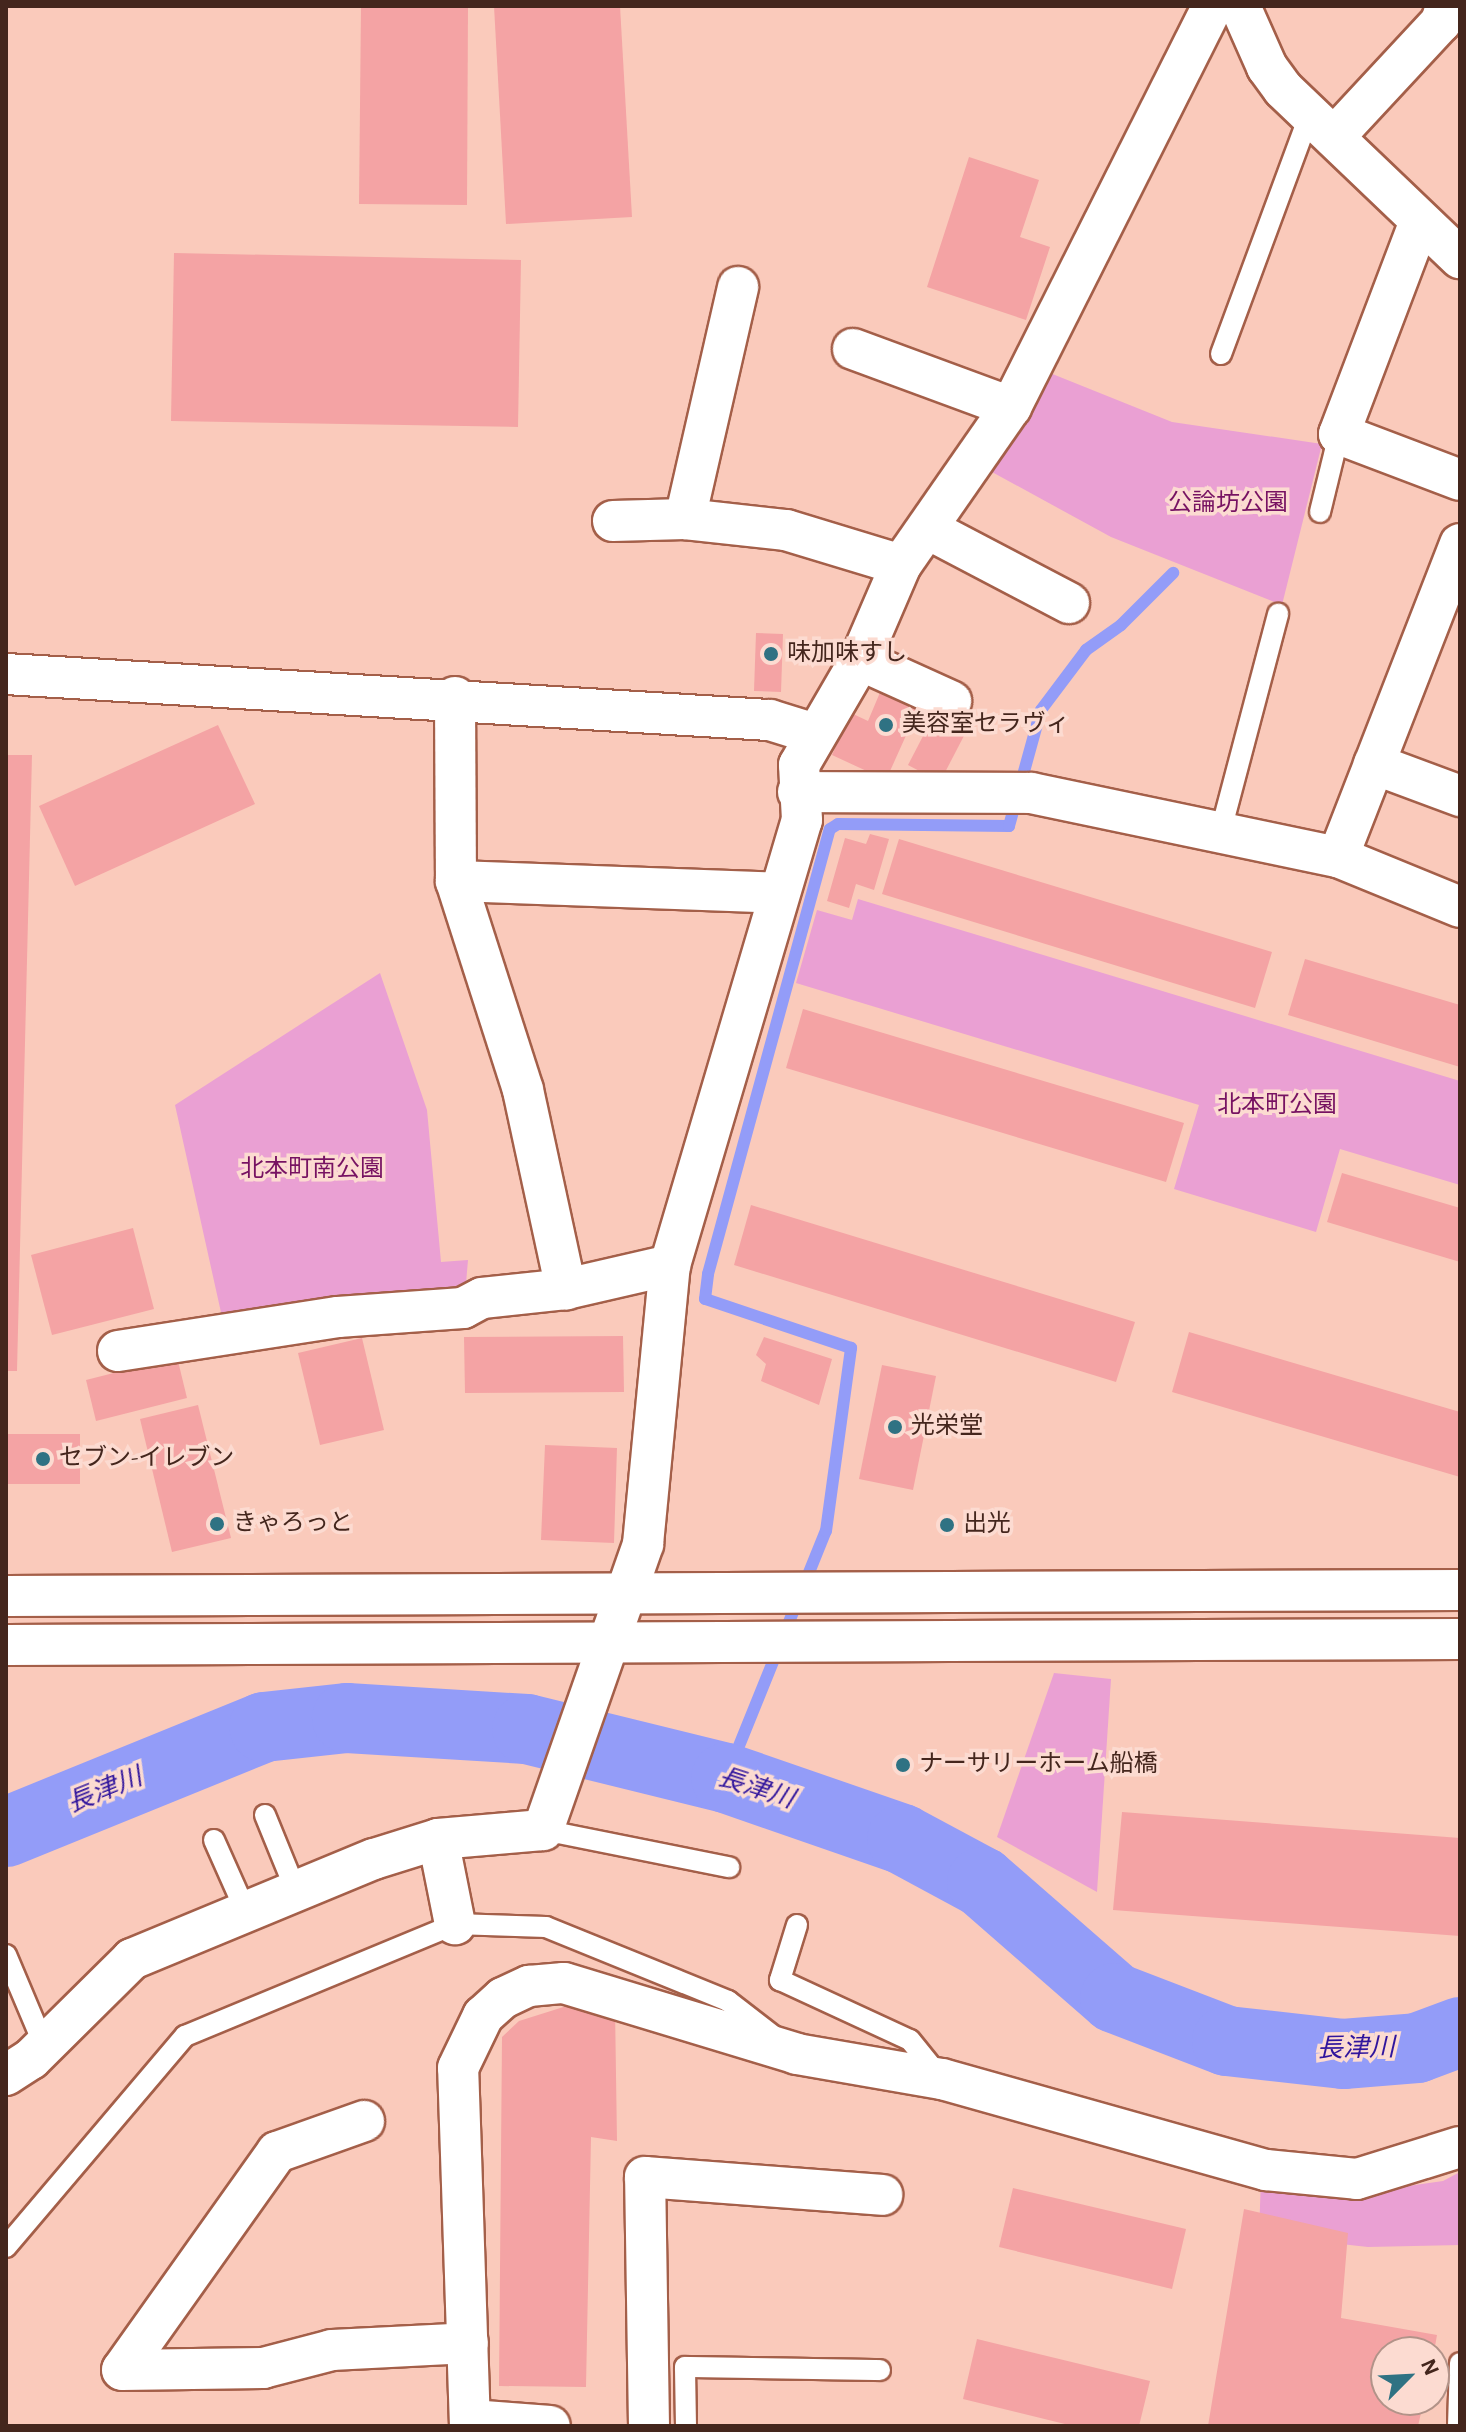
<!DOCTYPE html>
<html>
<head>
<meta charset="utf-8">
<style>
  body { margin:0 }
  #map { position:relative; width:1466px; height:2432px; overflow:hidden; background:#facabb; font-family:"Alegreya Sans","Noto Sans JP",sans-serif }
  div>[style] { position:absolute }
  .green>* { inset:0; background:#eaa0d3 }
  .stream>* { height:12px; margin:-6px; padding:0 6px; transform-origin:6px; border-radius:6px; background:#939cf8 }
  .river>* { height:70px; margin:-35px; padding:0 35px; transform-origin:35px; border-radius:35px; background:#939cf8 }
  .building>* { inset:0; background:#f4a3a4 }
  .roads { filter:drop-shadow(2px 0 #a45f49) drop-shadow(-2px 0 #a45f49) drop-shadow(0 2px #a45f49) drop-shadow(0 -2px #a45f49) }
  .service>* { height:20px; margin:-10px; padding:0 10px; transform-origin:10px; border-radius:10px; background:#fff }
  .minor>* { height:40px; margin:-20px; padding:0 20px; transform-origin:20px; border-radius:20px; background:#fff }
  .dots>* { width:22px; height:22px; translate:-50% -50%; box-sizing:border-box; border:4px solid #fcdbd1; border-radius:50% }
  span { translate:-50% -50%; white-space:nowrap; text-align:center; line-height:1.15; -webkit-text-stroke:7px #fcdbd1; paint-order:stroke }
  .park-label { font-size:24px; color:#771262 }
  .poi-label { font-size:24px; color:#44261d }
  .left { translate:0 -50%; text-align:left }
  .water-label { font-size:26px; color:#30159d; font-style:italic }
  .frame { position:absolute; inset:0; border:8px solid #44261d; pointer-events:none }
  .north { position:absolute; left:1370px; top:2336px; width:80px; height:80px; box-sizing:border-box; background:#fcdbd1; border:2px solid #b29389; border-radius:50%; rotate:66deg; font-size:22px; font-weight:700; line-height:32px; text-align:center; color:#44261d }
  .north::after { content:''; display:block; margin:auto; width:28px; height:36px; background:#2f7283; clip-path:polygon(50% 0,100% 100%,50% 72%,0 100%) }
</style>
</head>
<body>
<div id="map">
  <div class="green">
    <div style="clip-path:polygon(1045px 371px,1172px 422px,1322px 444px,1282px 605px,1111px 537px,992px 472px)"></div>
    <div style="clip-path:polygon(858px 899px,1460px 1081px,1460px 1185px,1340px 1149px,1316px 1232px,1174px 1189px,1199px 1105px,796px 983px,817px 910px,852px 920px)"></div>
    <div style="clip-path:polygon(380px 973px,427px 1110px,441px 1262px,468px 1260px,465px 1295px,222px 1317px,175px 1105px)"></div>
    <div style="clip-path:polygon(1054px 1673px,1111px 1679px,1097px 1892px,997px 1837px)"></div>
    <div style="clip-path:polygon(1460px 2172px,1460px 2245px,1368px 2247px,1259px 2235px,1261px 2177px,1366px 2192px,1443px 2181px)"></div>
  </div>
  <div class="stream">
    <div style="left:726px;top:1778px;width:266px;rotate:-68deg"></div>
    <div style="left:826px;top:1531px;width:185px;rotate:-82.2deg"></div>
    <div style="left:851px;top:1348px;width:154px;rotate:-161.4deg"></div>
    <div style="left:705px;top:1299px;width:25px;rotate:-83deg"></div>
    <div style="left:708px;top:1274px;width:461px;rotate:-74.7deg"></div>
    <div style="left:830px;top:829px;width:9px;rotate:-32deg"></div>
    <div style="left:838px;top:824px;width:171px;rotate:0.7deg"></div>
    <div style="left:1009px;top:826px;width:120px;rotate:-74.6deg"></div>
    <div style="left:1041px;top:710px;width:75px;rotate:-53.1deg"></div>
    <div style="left:1086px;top:650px;width:43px;rotate:-35.5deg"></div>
    <div style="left:1121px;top:625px;width:74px;rotate:-45deg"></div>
  </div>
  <div class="river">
    <div style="left:6px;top:1832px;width:279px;rotate:-22.1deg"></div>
    <div style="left:264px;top:1727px;width:83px;rotate:-6.2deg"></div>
    <div style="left:347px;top:1718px;width:180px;rotate:3.5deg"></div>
    <div style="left:527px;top:1729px;width:205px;rotate:13.8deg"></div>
    <div style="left:726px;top:1778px;width:186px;rotate:19.1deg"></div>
    <div style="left:902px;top:1839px;width:91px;rotate:28.3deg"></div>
    <div style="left:982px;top:1882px;width:176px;rotate:41.1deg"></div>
    <div style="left:1115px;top:1998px;width:120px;rotate:21deg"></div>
    <div style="left:1227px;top:2041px;width:117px;rotate:6.4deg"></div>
    <div style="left:1343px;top:2054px;width:74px;rotate:-4.6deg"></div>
    <div style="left:1417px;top:2048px;width:46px;rotate:-20.4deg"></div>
  </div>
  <div class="building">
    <div style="clip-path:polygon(361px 6px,468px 6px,467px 205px,359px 204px)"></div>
    <div style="clip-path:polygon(494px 6px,620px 6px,632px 217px,506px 224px)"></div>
    <div style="clip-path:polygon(969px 157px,1039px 180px,1020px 237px,1050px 247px,1026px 320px,927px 287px)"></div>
    <div style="clip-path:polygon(174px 253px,521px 260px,518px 427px,171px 421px)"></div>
    <div style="clip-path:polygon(756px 633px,783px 634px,781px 692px,754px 691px)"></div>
    <div style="clip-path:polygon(884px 683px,922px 700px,886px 780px,832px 755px,851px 713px,868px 721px)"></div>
    <div style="clip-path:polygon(935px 713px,967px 730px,940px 782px,908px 765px)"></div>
    <div style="clip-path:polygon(218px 725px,255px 804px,75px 886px,39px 806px)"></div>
    <div style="clip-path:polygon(6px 755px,32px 755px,17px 1371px,6px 1371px)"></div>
    <div style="clip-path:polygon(870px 834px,889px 839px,874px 890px,856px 884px,849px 908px,827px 901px,845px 838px,866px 844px)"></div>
    <div style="clip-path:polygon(899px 839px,1272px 952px,1255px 1008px,882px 894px)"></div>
    <div style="clip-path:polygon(1305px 959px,1460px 1005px,1460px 1067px,1288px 1015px)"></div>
    <div style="clip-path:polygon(803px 1009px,1184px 1123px,1166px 1182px,786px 1068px)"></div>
    <div style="clip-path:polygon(1342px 1173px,1460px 1208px,1460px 1262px,1327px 1222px)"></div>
    <div style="clip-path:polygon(751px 1205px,1135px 1322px,1116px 1382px,734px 1265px)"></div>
    <div style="clip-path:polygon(133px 1228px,154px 1309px,52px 1335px,31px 1255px)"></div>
    <div style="clip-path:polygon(1189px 1332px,1460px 1412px,1460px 1477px,1172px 1392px)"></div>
    <div style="clip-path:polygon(623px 1336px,624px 1392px,465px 1393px,464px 1337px)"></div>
    <div style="clip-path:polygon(764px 1337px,832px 1359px,819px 1405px,761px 1381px,766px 1364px,756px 1355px)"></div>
    <div style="clip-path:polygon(362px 1338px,384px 1430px,320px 1445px,298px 1353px)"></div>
    <div style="clip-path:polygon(177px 1357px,187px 1398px,96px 1421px,86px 1380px)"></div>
    <div style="clip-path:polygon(882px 1365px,936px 1376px,913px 1490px,859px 1479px)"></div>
    <div style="clip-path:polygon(198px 1405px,231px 1538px,172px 1552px,140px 1419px)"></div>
    <div style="clip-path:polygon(6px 1434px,80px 1434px,80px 1484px,6px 1484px)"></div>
    <div style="clip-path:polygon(545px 1445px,617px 1448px,614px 1543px,541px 1540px)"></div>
    <div style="clip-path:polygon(1122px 1812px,1460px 1838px,1460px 1936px,1113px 1910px)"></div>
    <div style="clip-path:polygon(573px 2004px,615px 2008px,617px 2141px,591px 2137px,586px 2387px,499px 2386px,502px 2037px,519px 2021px)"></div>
    <div style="clip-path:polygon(1013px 2188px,1186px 2229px,1172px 2289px,999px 2247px)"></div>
    <div style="clip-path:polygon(1244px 2209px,1348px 2233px,1341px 2318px,1437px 2335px,1434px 2352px,1386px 2352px,1386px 2400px,1424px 2400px,1418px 2426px,1208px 2426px)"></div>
    <div style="clip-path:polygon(977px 2339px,1150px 2381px,1139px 2426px,1073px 2426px,963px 2399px)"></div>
  </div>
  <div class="roads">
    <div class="service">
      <div style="left:1221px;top:354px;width:257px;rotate:-69.7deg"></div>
      <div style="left:1320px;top:512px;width:80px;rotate:-76.3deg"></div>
      <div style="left:1220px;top:834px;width:228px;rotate:-75.2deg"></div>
      <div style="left:265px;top:1815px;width:82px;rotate:67.8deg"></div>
      <div style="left:543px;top:1830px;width:190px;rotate:11.3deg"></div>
      <div style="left:214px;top:1840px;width:79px;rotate:66deg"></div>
      <div style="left:797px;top:1925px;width:58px;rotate:107.2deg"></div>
      <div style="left:780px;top:1980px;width:143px;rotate:24.8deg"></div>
      <div style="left:910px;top:2040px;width:46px;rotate:51.1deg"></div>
      <div style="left:6px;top:1955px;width:98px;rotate:67.1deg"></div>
      <div style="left:6px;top:2247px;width:277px;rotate:-49.7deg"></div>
      <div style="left:185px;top:2036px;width:292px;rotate:-22.5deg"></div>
      <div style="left:455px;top:1924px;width:91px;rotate:1.9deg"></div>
      <div style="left:546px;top:1927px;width:196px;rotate:22.1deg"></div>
      <div style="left:728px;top:2001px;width:56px;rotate:37.7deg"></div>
      <div style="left:686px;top:2426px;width:59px;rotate:-91deg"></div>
      <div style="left:685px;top:2367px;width:195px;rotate:0.9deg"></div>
      <div style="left:1458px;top:2426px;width:63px;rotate:-88.2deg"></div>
    </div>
    <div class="minor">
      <div style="left:1240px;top:6px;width:67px;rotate:66.1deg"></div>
      <div style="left:1267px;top:67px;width:27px;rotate:54deg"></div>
      <div style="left:1283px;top:89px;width:245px;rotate:43.7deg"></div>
      <div style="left:1334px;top:137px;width:157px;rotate:-47.1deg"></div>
      <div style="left:1441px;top:22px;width:17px;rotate:-73deg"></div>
      <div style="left:1420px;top:221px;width:228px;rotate:110.8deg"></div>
      <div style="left:1339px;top:434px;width:129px;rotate:20.8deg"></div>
      <div style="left:853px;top:349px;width:168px;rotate:20.2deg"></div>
      <div style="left:685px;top:519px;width:238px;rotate:-77.1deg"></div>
      <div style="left:613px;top:521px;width:72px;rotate:-1.6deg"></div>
      <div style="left:685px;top:519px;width:102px;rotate:6.2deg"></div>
      <div style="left:786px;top:530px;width:120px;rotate:16.9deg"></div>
      <div style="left:930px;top:530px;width:157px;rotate:27.7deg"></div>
      <div style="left:860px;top:660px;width:100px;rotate:24.3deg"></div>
      <div style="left:6px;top:674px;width:765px;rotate:3.45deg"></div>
      <div style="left:770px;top:720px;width:47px;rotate:17.3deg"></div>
      <div style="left:455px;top:697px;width:184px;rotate:89.7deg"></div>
      <div style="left:456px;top:881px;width:219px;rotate:72.2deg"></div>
      <div style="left:523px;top:1090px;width:204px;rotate:77.8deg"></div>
      <div style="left:566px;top:1289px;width:107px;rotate:-13deg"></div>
      <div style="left:1374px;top:764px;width:92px;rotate:20.4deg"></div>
      <div style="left:798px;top:792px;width:233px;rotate:0.2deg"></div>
      <div style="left:1031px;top:793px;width:314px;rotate:11.8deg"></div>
      <div style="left:1338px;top:857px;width:132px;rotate:22.3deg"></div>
      <div style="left:1338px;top:857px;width:336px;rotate:-68.7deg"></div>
      <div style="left:456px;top:881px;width:323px;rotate:2.1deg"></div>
      <div style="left:118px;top:1351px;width:223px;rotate:-8.8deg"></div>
      <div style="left:338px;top:1317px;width:125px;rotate:-4.1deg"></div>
      <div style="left:463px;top:1308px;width:21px;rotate:-28deg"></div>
      <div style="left:482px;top:1298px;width:84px;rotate:-6.1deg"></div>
      <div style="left:6px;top:1596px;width:1454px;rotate:-0.24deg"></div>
      <div style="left:6px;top:1645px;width:1454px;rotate:-0.24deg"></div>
      <div style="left:438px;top:1839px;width:87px;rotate:78.7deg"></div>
      <div style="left:6px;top:2075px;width:30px;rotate:-33deg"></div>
      <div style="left:31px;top:2059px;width:142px;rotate:-44.7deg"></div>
      <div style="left:132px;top:1959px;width:262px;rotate:-22.5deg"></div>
      <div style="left:374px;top:1859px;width:67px;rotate:-17.4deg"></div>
      <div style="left:438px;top:1839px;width:105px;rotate:-4.9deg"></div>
      <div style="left:543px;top:1830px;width:303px;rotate:-70.7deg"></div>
      <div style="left:643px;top:1544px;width:280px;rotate:-84.5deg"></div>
      <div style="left:670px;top:1265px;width:464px;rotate:-73.5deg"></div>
      <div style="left:802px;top:820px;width:55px;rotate:-93.1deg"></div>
      <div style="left:799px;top:765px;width:121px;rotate:-59.8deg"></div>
      <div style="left:860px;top:660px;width:103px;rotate:-66.7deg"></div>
      <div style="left:901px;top:565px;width:193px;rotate:-55.2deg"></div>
      <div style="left:1011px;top:407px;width:449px;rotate:-63.3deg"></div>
      <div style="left:364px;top:2121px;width:92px;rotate:160.4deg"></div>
      <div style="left:277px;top:2152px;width:267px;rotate:125.4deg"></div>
      <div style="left:122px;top:2370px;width:141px;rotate:-0.8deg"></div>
      <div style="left:263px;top:2368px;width:71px;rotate:-14.6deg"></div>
      <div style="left:332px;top:2350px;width:136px;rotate:-2.9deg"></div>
      <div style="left:471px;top:2420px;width:79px;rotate:4.3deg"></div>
      <div style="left:470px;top:2426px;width:358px;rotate:-91.9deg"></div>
      <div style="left:458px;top:2068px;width:58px;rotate:-64.3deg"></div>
      <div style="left:483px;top:2016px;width:27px;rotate:-42deg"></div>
      <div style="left:503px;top:1998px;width:29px;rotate:-25deg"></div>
      <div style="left:529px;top:1986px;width:35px;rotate:-5deg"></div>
      <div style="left:564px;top:1983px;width:244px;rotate:16.9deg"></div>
      <div style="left:797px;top:2054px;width:147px;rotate:9.8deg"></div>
      <div style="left:942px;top:2079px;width:337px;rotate:15.7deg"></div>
      <div style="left:1266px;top:2170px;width:91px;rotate:5.6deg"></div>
      <div style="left:1357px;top:2179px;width:108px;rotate:-17.3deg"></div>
      <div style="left:649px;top:2426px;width:249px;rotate:-90.9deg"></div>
      <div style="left:645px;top:2177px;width:238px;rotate:4.3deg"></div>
    </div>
  </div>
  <div class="dots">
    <div style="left:771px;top:654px;background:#2f7283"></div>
    <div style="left:886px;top:725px;background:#2f7283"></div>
    <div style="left:895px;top:1427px;background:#2f7283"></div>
    <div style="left:43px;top:1459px;background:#2f7283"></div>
    <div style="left:217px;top:1524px;background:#2f7283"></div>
    <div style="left:947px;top:1525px;background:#2f7283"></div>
    <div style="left:903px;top:1765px;background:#2f7283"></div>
  </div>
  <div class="park-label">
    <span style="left:1228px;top:504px">公論坊公園</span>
    <span style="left:1277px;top:1106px">北本町公園</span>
    <span style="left:312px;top:1170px">北本町南公園</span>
  </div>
  <div class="poi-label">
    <span class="left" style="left:787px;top:654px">味加味すし</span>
    <span class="left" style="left:902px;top:725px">美容室セラヴィ</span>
    <span class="left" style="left:911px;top:1427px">光栄堂</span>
    <span class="left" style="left:59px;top:1459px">セブン-イレブン</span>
    <span class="left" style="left:233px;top:1524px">きゃろっと</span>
    <span class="left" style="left:963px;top:1525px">出光</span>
    <span class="left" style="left:919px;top:1765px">ナーサリーホーム船橋</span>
  </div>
  <div class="water-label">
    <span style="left:756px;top:1789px;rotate:18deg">長津川</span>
    <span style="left:105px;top:1791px;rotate:-22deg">長津川</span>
    <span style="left:1356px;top:2049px;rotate:-1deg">長津川</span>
  </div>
  <div class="frame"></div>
  <div class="north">N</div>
</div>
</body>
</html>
